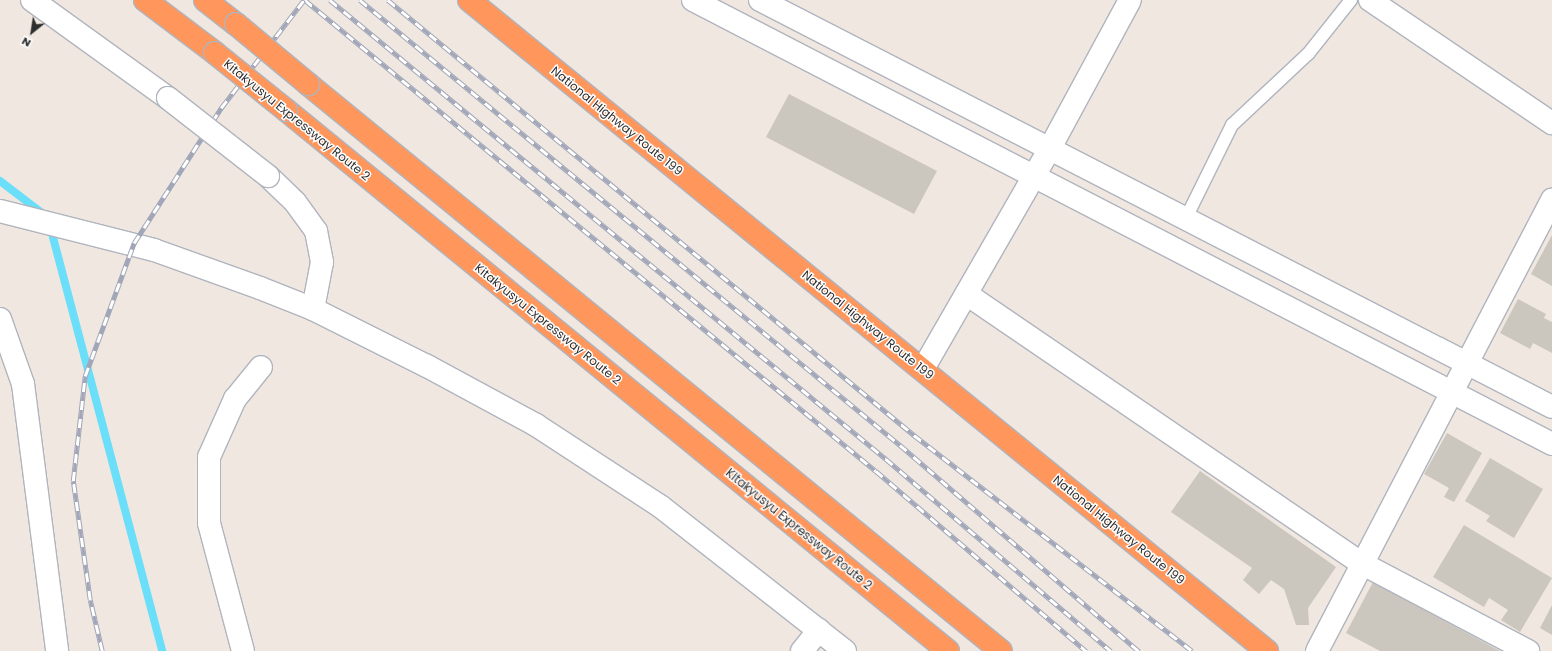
<!DOCTYPE html>
<html>
<head>
<meta charset="utf-8">
<style>
  body { margin:0 }
  #map { position:relative; width:1552px; height:651px; overflow:hidden; background:#f0e8e0; font-family:Poppins,sans-serif }
  div>[style] { position:absolute }
  .stream>* { height:8px; margin:-4px; padding:0 4px; transform-origin:4px; border-radius:4px; background:#6bdef9 }
  .building>* { inset:0; background:#cbc6be }
  .roads { filter:drop-shadow(1px 0 #b0b4be) drop-shadow(-1px 0 #b0b4be) drop-shadow(0 1px #b0b4be) drop-shadow(0 -1px #b0b4be) }
  .lane>* { height:12px; margin:-6px; padding:0 6px; transform-origin:6px; border-radius:6px; background:#fff }
  .street>* { height:22px; margin:-11px; padding:0 11px; transform-origin:11px; border-radius:11px; background:#fff }
  .secondary>* { height:22px; margin:-11px; padding:0 11px; transform-origin:11px; border-radius:11px; background:#fff }
  .highway>* { height:22px; margin:-11px; padding:0 11px; transform-origin:11px; border-radius:11px; background:#ff965c }
  .rail>* { height:4.5px; margin-top:-2.25px; transform-origin:0; background:repeating-linear-gradient(90deg,#fff 0 9px,#a1a7b9 0 18px); box-sizing:border-box; border-block:1px solid #a1a7b9 }
  .bridges { filter:drop-shadow(1px 0 #b0b4be) drop-shadow(-1px 0 #b0b4be) drop-shadow(0 1px #b0b4be) drop-shadow(0 -1px #b0b4be) }
  .secondary-bridge>* { height:22px; margin:-11px; padding:0 11px; transform-origin:11px; border-radius:11px; background:#fff }
  .highway-bridge>* { height:22px; margin:-11px; padding:0 11px; transform-origin:11px; border-radius:11px; background:#ff965c }
  span { translate:-50% -50%; white-space:nowrap; text-align:center; line-height:1.15; -webkit-text-stroke:3px #fff; paint-order:stroke }
  .street-label { font-size:12px; color:#2e2e2e }
  .north { position:absolute; left:12px; top:12px; width:40px; height:40px; -webkit-text-stroke:3px #fff; paint-order:stroke; rotate:210deg; font-size:11px; font-weight:700; line-height:16px; text-align:center; color:#2e2e2e }
  .north::after { content:''; display:block; margin:auto; width:14px; height:18px; background:#2e2e2e; clip-path:polygon(50% 0,100% 100%,50% 72%,0 100%) }
</style>
</head>
<body>
<div id="map">
  <div class="stream">
    <div style="left:0;top:181px;width:58px;rotate:37.3deg"></div>
    <div style="left:50px;top:226px;width:440px;rotate:75.2deg"></div>
  </div>
  <div class="building">
    <div style="clip-path:polygon(789px 94px,937px 171px,914px 214px,766px 137px)"></div>
    <div style="clip-path:polygon(1552px 235px,1552px 286px,1531px 274px)"></div>
    <div style="clip-path:polygon(1518px 299px,1546px 314px,1544px 318px,1552px 322px,1552px 353px,1533px 343px,1530px 349px,1500px 333px)"></div>
    <div style="clip-path:polygon(1447px 433px,1482px 453px,1454px 502px,1444px 497px,1449px 488px,1424px 474px)"></div>
    <div style="clip-path:polygon(1490px 458px,1543px 489px,1514px 538px,1486px 521px,1490px 516px,1465px 501px)"></div>
    <div style="clip-path:polygon(1200px 471px,1336px 567px,1308px 608px,1309px 625px,1296px 625px,1284px 589px,1271px 580px,1259px 594px,1243px 580px,1252px 568px,1171px 512px)"></div>
    <div style="clip-path:polygon(1464px 525px,1552px 578px,1520px 632px,1501px 620px,1508px 610px,1489px 598px,1484px 607px,1433px 577px)"></div>
    <div style="clip-path:polygon(1373px 582px,1500px 651px,1380px 651px,1346px 633px)"></div>
    <div style="clip-path:polygon(1552px 605px,1552px 635px,1540px 628px)"></div>
  </div>
  <div class="roads">
    <div class="lane">
      <div style="left:1186px;top:218px;width:104px;rotate:-63.7deg"></div>
      <div style="left:1232px;top:125px;width:104px;rotate:-43.1deg"></div>
      <div style="left:1308px;top:54px;width:69px;rotate:-51.5deg"></div>
    </div>
    <div class="street">
      <div style="left:1370px;top:0;width:220px;rotate:34.1deg"></div>
      <div style="left:968px;top:295px;width:478px;rotate:34.3deg"></div>
      <div style="left:1363px;top:564px;width:187px;rotate:27.8deg"></div>
      <div style="left:923px;top:369px;width:255px;rotate:-60.1deg"></div>
      <div style="left:1050px;top:148px;width:168px;rotate:-61.6deg"></div>
      <div style="left:243px;top:651px;width:132px;rotate:-104.9deg"></div>
      <div style="left:209px;top:523px;width:66px;rotate:-90deg"></div>
      <div style="left:209px;top:457px;width:64px;rotate:-65.9deg"></div>
      <div style="left:235px;top:399px;width:41px;rotate:-50.9deg"></div>
      <div style="left:802px;top:651px;width:27px;rotate:-51deg"></div>
      <div style="left:1317px;top:651px;width:509px;rotate:-62.48deg"></div>
    </div>
    <div class="secondary">
      <div style="left:32px;top:0;width:168px;rotate:35.8deg"></div>
      <div style="left:693px;top:0;width:967px;rotate:27.33deg"></div>
      <div style="left:760px;top:0;width:890px;rotate:27.2deg"></div>
      <div style="left:268px;top:176px;width:37px;rotate:44deg"></div>
      <div style="left:295px;top:202px;width:36px;rotate:54deg"></div>
      <div style="left:316px;top:231px;width:32px;rotate:79deg"></div>
      <div style="left:322px;top:262px;width:48px;rotate:100.8deg"></div>
      <div style="left:0;top:211px;width:159px;rotate:14.2deg"></div>
      <div style="left:154px;top:250px;width:113px;rotate:19.7deg"></div>
      <div style="left:260px;top:288px;width:57px;rotate:21.6deg"></div>
      <div style="left:313px;top:309px;width:127px;rotate:26.6deg"></div>
      <div style="left:427px;top:366px;width:124px;rotate:28.4deg"></div>
      <div style="left:536px;top:425px;width:148px;rotate:33.2deg"></div>
      <div style="left:660px;top:506px;width:235px;rotate:38.1deg"></div>
      <div style="left:0;top:319px;width:69px;rotate:70.5deg"></div>
      <div style="left:23px;top:384px;width:269px;rotate:82.7deg"></div>
    </div>
    <div class="highway">
      <div style="left:145px;top:0;width:88px;rotate:37.1deg"></div>
      <div style="left:205px;top:0;width:39px;rotate:38deg"></div>
      <div style="left:469px;top:0;width:1030px;rotate:39.21deg"></div>
      <div style="left:308px;top:84px;width:895px;rotate:39.29deg"></div>
      <div style="left:286px;top:110px;width:855px;rotate:39.26deg"></div>
    </div>
  </div>
  <div class="rail">
    <div style="left:305px;top:0;width:740px;rotate:39.52deg"></div>
    <div style="left:876px;top:471px;width:277px;rotate:40.6deg"></div>
    <div style="left:330px;top:0;width:721px;rotate:39.54deg"></div>
    <div style="left:886px;top:459px;width:296px;rotate:40.5deg"></div>
    <div style="left:360px;top:0;width:700px;rotate:39.49deg"></div>
    <div style="left:900px;top:445px;width:316px;rotate:40.8deg"></div>
    <div style="left:388px;top:0;width:683px;rotate:39.59deg"></div>
    <div style="left:914px;top:435px;width:352px;rotate:37.8deg"></div>
    <div style="left:102px;top:651px;width:52px;rotate:-103.2deg"></div>
    <div style="left:90px;top:600px;width:120px;rotate:-98.1deg"></div>
    <div style="left:73px;top:481px;width:106px;rotate:-83.5deg"></div>
    <div style="left:85px;top:376px;width:142px;rotate:-69.8deg"></div>
    <div style="left:134px;top:243px;width:161px;rotate:-57.2deg"></div>
    <div style="left:221px;top:108px;width:136px;rotate:-52.5deg"></div>
  </div>
  <div class="bridges">
    <div class="secondary-bridge">
      <div style="left:168px;top:98px;width:127px;rotate:38deg"></div>
    </div>
    <div class="highway-bridge">
      <div style="left:236px;top:24px;width:94px;rotate:39.8deg"></div>
      <div style="left:215px;top:53px;width:91px;rotate:38.8deg"></div>
    </div>
  </div>
  <div class="street-label">
    <span style="left:297px;top:120px;rotate:39deg">Kitakyusyu Expressway Route 2</span>
    <span style="left:617px;top:121px;rotate:39deg">National Highway Route 199</span>
    <span style="left:548px;top:324px;rotate:39deg">Kitakyusyu Expressway Route 2</span>
    <span style="left:868px;top:325px;rotate:39deg">National Highway Route 199</span>
    <span style="left:799px;top:529px;rotate:39deg">Kitakyusyu Expressway Route 2</span>
    <span style="left:1119px;top:530px;rotate:39deg">National Highway Route 199</span>
  </div>
  <div class="north">N</div>
</div>
</body>
</html>
